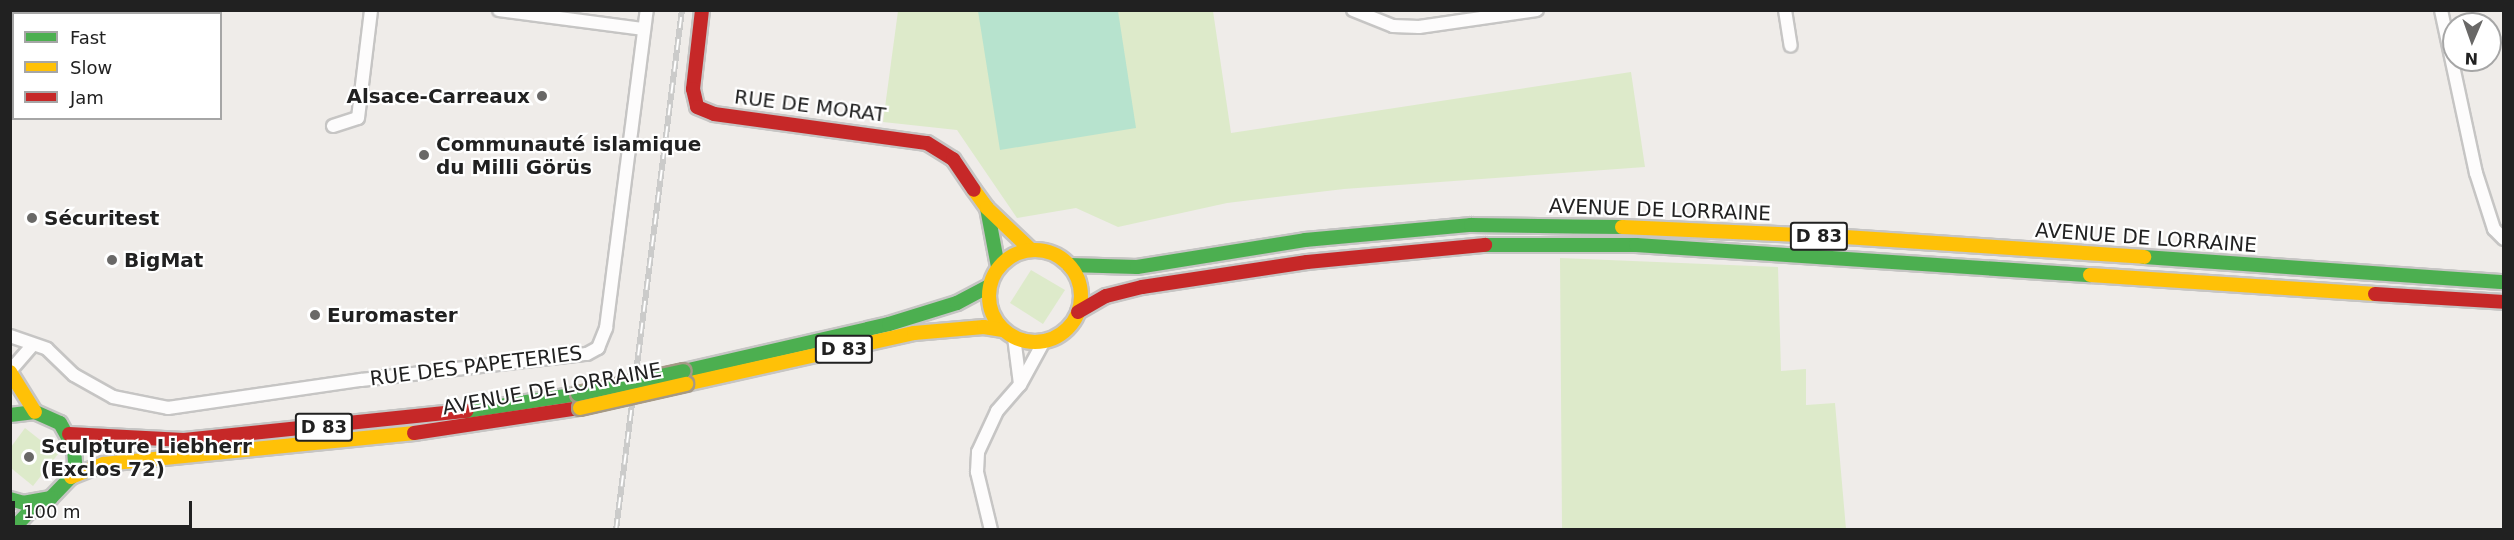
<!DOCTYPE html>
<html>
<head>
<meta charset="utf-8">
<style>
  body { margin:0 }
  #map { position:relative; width:2514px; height:540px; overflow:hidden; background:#efece9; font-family:"DejaVu Sans",sans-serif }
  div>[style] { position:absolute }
  .grass>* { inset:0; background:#ddeaca }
  .pitch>* { inset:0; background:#b7e3ce }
  .roads { filter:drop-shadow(2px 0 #c6c5c4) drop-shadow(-2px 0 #c6c5c4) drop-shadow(0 2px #c6c5c4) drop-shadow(0 -2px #c6c5c4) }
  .street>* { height:12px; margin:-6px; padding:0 6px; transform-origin:6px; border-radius:6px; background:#fdfcfc }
  .fast>* { height:14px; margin:-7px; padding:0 7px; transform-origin:7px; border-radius:7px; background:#4caf50 }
  .slow>* { height:14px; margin:-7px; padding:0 7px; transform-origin:7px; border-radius:7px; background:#ffc107 }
  .slow>.ring { margin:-7px; padding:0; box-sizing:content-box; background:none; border:14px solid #ffc107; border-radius:50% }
  .jam>* { height:14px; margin:-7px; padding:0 7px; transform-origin:7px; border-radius:7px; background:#c62828 }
  .rail>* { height:6px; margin-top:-3px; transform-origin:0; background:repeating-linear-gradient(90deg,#fff 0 11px,#cbcbca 0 22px); box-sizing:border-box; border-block:2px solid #cbcbca }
  .bridges { filter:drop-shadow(2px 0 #a59986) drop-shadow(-2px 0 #a59986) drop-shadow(0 2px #a59986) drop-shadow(0 -2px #a59986) }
  .fast-bridge>* { height:14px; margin:-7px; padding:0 7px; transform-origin:7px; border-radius:7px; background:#4caf50 }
  .slow-bridge>* { height:14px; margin:-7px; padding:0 7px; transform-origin:7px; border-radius:7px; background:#ffc107 }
  .dots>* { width:16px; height:16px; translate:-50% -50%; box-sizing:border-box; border:3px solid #fff; border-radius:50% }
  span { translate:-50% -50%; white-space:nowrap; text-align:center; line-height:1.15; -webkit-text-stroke:4.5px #fff; paint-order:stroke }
  .shield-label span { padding:2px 4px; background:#fff; border:2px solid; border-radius:4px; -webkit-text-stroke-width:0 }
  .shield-label { font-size:18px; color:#212121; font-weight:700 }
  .poi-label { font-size:20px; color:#212121; font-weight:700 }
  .right { translate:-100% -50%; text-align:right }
  .left { translate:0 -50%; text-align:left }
  .street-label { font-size:20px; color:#212121 }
  .frame { position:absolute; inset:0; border:12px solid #212121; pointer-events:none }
  .legend { position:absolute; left:12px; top:12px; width:210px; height:108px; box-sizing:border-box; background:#fff; border:2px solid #a6a6a6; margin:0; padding:8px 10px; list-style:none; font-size:18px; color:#212121 }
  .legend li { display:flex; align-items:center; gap:12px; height:30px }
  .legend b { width:30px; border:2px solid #a6a6a6 }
  .north { position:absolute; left:2442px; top:12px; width:60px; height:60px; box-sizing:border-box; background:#fff; border:2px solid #a6a6a6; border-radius:50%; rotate:182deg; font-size:16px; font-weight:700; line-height:24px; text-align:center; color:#212121 }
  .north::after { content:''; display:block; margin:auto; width:21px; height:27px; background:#696867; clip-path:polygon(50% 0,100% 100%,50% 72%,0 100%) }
  .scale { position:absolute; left:12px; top:501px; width:180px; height:27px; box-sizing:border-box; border:3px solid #212121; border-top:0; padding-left:8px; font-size:18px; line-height:21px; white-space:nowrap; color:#212121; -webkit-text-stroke:4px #fff; paint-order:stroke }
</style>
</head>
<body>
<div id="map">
  <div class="grass">
    <div style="clip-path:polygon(898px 11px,1213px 11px,1231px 133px,1631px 72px,1645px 167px,1344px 189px,1227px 203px,1118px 227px,1076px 208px,1017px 218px,957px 130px,883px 122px)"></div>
    <div style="clip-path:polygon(1560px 258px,1778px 267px,1781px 371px,1806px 369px,1806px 405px,1835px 403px,1846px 529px,1562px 529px)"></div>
    <div style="clip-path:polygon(1031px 270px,1065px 290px,1043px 324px,1010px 303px)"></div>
    <div style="clip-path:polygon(25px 428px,58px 454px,33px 486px,11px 468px,11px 447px)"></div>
  </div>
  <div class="pitch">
    <div style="clip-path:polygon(978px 11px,1118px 11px,1136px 128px,1000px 150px)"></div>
  </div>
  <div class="roads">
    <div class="street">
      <div style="left:499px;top:10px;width:146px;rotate:7.5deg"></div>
      <div style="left:1353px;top:10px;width:43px;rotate:21.8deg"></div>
      <div style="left:1393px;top:26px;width:26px;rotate:2deg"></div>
      <div style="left:1419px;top:27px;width:119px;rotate:-8.2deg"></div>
      <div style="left:1785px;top:10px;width:36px;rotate:81deg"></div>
      <div style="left:2441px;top:10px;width:167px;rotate:77.9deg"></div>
      <div style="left:2476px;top:173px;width:59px;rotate:72.2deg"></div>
      <div style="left:2494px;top:229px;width:14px;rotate:45deg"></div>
      <div style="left:333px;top:126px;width:26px;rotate:-18deg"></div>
      <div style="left:358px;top:118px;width:109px;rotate:-83.1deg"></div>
      <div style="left:10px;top:336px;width:39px;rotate:19deg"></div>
      <div style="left:47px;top:349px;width:37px;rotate:44deg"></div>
      <div style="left:74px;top:375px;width:45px;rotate:29.4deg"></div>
      <div style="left:113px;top:397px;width:56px;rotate:11.3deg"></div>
      <div style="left:168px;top:408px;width:195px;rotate:-8.3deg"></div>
      <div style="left:361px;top:380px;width:227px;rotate:-6.6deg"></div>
      <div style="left:587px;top:354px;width:13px;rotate:-29deg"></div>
      <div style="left:598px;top:348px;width:22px;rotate:-68deg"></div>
      <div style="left:606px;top:328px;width:321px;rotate:-82.7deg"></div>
      <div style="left:1014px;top:337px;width:47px;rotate:82.7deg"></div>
      <div style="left:10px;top:371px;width:33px;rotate:-49deg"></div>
      <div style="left:991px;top:530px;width:60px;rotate:-103.6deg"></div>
      <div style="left:977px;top:472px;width:20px;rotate:-87deg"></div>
      <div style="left:978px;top:452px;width:45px;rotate:-65.1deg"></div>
      <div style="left:997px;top:411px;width:35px;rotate:-49deg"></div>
      <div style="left:1020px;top:385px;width:50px;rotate:-61.4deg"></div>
    </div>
    <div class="fast">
      <div style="left:987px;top:208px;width:60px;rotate:79.4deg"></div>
      <div style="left:1485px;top:245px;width:151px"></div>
      <div style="left:1636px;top:245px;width:455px;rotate:3.8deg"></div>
      <div style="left:2144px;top:257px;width:361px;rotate:4deg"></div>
      <div style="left:1069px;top:265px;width:68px;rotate:1.7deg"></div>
      <div style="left:1137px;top:267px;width:170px;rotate:-9.1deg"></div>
      <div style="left:1305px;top:240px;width:167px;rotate:-5.2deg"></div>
      <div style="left:1471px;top:225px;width:151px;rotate:0.8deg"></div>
      <div style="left:684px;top:371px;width:210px;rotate:-12.9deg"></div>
      <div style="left:889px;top:324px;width:71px;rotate:-17.2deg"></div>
      <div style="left:957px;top:303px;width:36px;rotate:-28deg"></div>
      <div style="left:467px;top:411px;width:112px;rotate:-8.7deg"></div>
      <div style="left:10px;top:415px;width:25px;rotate:-7deg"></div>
      <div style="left:35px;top:412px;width:27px;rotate:24deg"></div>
      <div style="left:60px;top:423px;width:29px;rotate:61deg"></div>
      <div style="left:74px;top:448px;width:15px;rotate:86deg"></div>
      <div style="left:75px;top:463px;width:15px;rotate:106deg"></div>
      <div style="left:71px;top:477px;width:29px;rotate:134deg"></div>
      <div style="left:51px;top:498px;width:27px;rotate:170deg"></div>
      <div style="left:24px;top:503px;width:15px;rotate:-164deg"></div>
      <div style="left:12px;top:530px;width:37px;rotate:-47deg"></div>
    </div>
    <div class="slow">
      <div style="left:974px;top:190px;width:22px;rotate:54deg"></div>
      <div style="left:987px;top:208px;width:59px;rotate:43.6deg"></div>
      <div style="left:1622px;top:227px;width:223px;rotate:2.6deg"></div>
      <div style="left:1845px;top:237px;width:300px;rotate:3.8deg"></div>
      <div class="ring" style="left:989px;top:250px;width:78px;height:78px"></div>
      <div style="left:2090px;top:275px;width:286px;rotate:3.8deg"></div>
      <div style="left:10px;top:372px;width:47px;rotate:58deg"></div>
      <div style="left:686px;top:384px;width:234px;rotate:-12.6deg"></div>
      <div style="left:914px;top:333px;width:70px;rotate:-4.9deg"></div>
      <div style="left:984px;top:327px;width:19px;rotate:9deg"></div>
      <div style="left:71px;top:477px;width:35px;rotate:-22deg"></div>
      <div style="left:104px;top:464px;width:312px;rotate:-5.7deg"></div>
    </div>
    <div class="jam">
      <div style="left:702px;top:10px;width:80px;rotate:96.5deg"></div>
      <div style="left:693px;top:89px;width:18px;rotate:77deg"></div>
      <div style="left:697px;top:107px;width:18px;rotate:22deg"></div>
      <div style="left:714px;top:114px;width:215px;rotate:7.8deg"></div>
      <div style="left:927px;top:143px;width:31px;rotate:32deg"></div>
      <div style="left:953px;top:159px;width:37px;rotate:56deg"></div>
      <div style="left:2375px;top:294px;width:129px;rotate:3.5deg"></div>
      <div style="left:1078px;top:312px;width:32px;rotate:-30deg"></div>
      <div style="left:1106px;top:296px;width:37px;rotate:-14deg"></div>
      <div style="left:1142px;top:287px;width:167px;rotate:-8.6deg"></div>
      <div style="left:1307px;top:262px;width:179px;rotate:-5.5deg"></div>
      <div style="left:414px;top:433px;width:168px;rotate:-8.6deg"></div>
      <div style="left:69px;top:434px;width:115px;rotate:3deg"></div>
      <div style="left:184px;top:440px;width:284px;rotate:-5.9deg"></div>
    </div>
  </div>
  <div class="rail">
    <div style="left:616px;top:530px;width:524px;rotate:-82.77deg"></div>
  </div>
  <div class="bridges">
    <div class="fast-bridge">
      <div style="left:578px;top:394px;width:108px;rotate:-12.2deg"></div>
    </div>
    <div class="slow-bridge">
      <div style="left:580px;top:408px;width:109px;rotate:-12.8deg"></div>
    </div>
  </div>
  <div class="dots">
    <div style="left:542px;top:96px;background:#696867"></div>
    <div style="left:424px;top:155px;background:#696867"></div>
    <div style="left:32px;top:218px;background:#696867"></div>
    <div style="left:112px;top:260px;background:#696867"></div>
    <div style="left:315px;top:315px;background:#696867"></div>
    <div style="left:29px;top:457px;background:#696867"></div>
  </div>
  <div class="shield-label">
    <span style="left:1819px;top:236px">D 83</span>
    <span style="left:844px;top:349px">D 83</span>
    <span style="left:324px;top:427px">D 83</span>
  </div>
  <div class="poi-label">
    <span class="right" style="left:530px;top:96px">Alsace-Carreaux</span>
    <span class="left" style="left:436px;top:156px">Communauté islamique<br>du Milli Görüs</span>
    <span class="left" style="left:44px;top:218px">Sécuritest</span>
    <span class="left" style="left:124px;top:260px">BigMat</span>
    <span class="left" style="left:327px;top:315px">Euromaster</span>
    <span class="left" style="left:41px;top:458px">Sculpture Liebherr<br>(Exclos 72)</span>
  </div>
  <div class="street-label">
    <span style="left:810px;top:106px;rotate:7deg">RUE DE MORAT</span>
    <span style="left:1660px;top:210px;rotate:2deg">AVENUE DE LORRAINE</span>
    <span style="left:2146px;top:238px;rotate:4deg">AVENUE DE LORRAINE</span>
    <span style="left:476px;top:366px;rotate:-7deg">RUE DES PAPETERIES</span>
    <span style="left:552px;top:389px;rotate:-10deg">AVENUE DE LORRAINE</span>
  </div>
  <div class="frame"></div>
  <ul class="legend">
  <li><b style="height:8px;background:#4caf50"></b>Fast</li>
  <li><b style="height:8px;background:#ffc107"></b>Slow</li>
  <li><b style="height:8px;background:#c62828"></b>Jam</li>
  </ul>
  <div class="north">N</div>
  <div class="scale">100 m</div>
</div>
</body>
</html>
